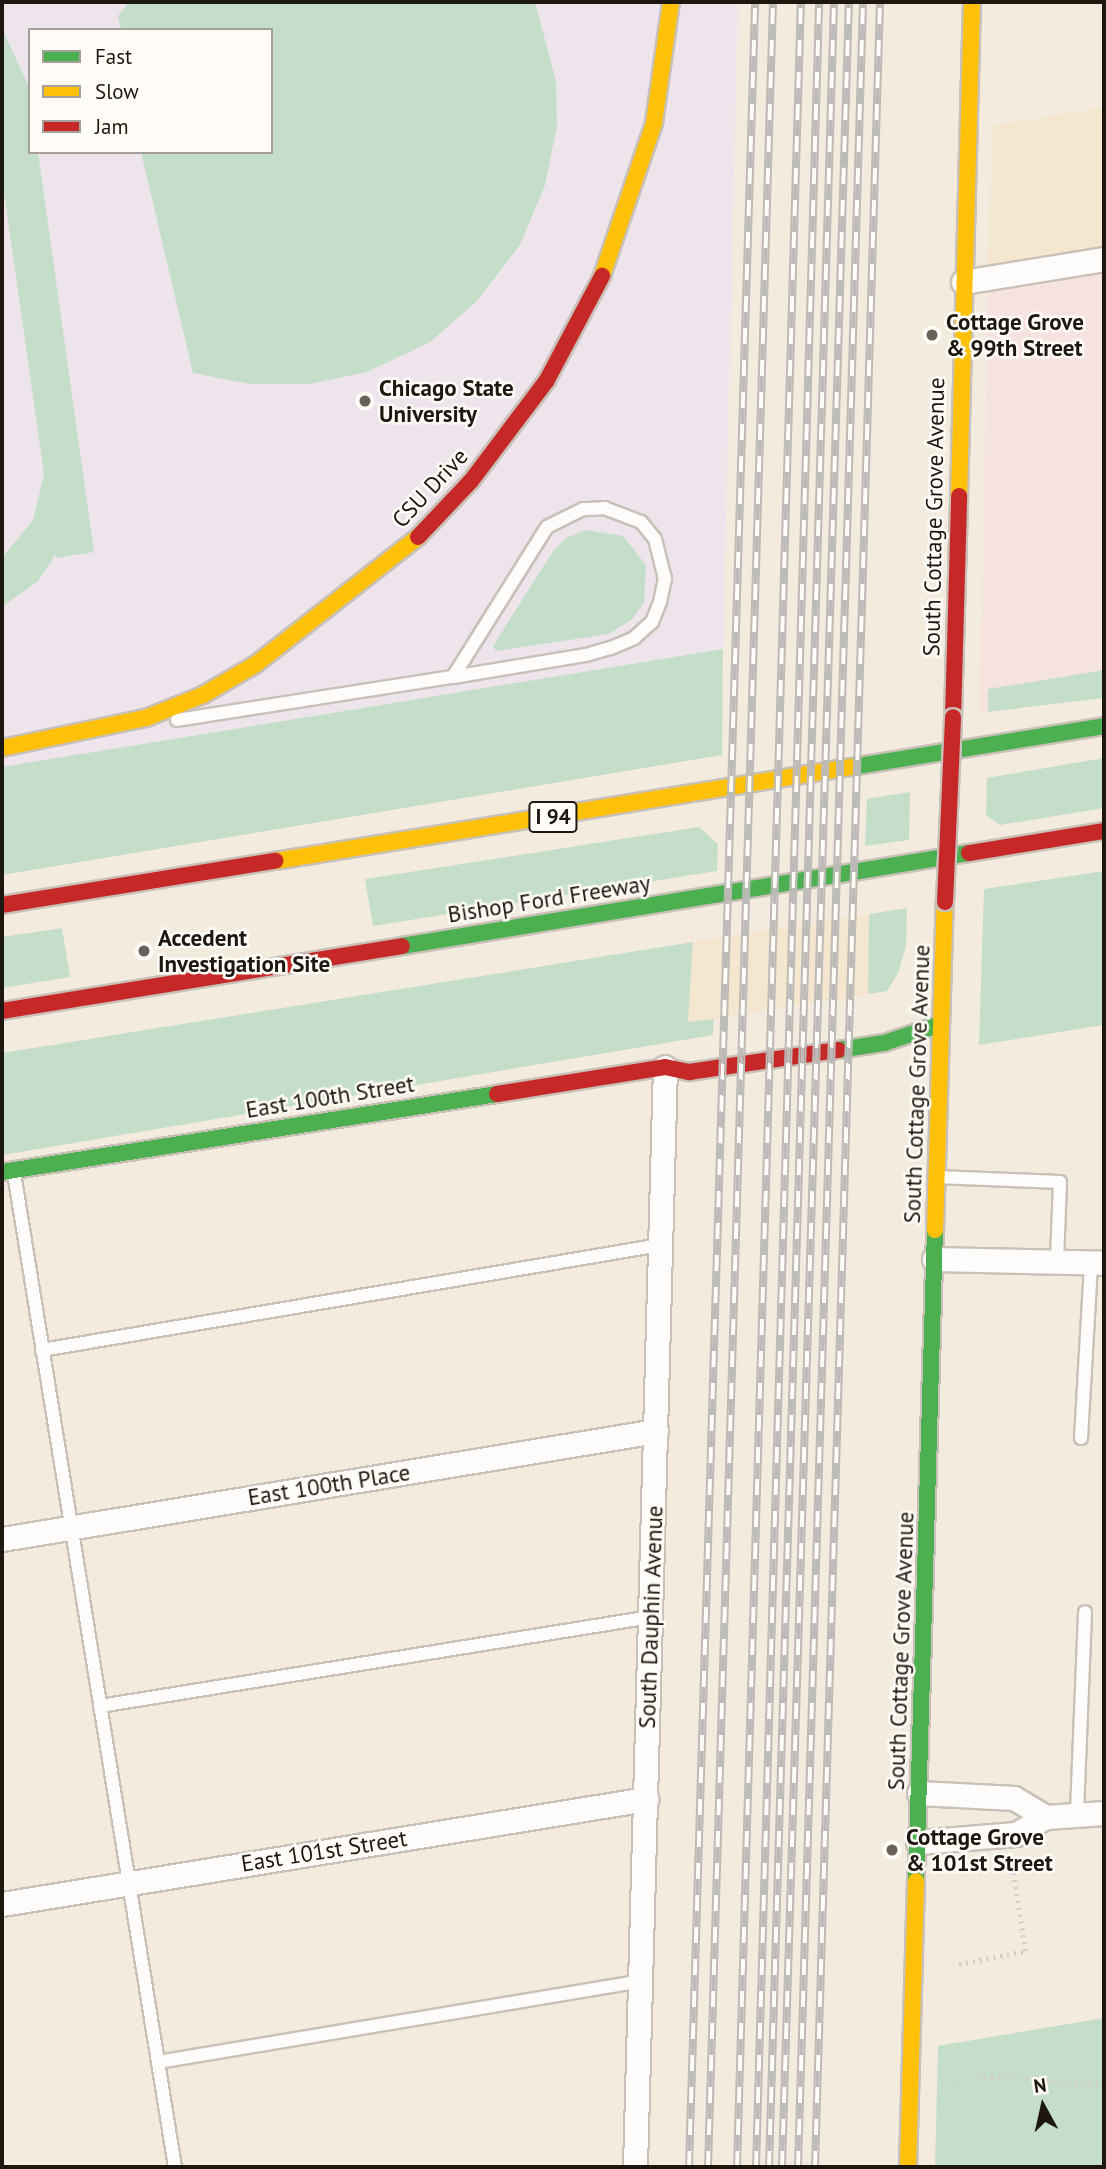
<!DOCTYPE html>
<html>
<head>
<meta charset="utf-8">
<style>
  body { margin:0 }
  #map { position:relative; width:1106px; height:2169px; overflow:hidden; background:#f4ebdf; font-family:"PT Sans",sans-serif }
  div>[style] { position:absolute }
  .built>* { inset:0; background:#f5e6d0 }
  .industrial>* { inset:0; background:#f6e3e0 }
  .education>* { inset:0; background:#eee5ec }
  .green>* { inset:0; background:#c5deca }
  .path>* { height:4.5px; margin-top:-2.25px; transform-origin:0; background:repeating-linear-gradient(90deg,#d2cfcb 0 2px,transparent 0 7px) }
  .roads { filter:drop-shadow(2px 0 #c9c1b8) drop-shadow(-2px 0 #c9c1b8) drop-shadow(0 2px #c9c1b8) drop-shadow(0 -2px #c9c1b8) }
  .lane>* { height:12px; margin:-6px; padding:0 6px; transform-origin:6px; border-radius:6px; background:#fdfcfa }
  .street>* { height:23px; margin:-11.5px; padding:0 11.5px; transform-origin:11.5px; border-radius:11.5px; background:#fdfcfa }
  .fast>* { height:16px; margin:-8px; padding:0 8px; transform-origin:8px; border-radius:8px; background:#4caf50 }
  .slow>* { height:16px; margin:-8px; padding:0 8px; transform-origin:8px; border-radius:8px; background:#ffc107 }
  .jam>* { height:16px; margin:-8px; padding:0 8px; transform-origin:8px; border-radius:8px; background:#c62828 }
  .rail>* { height:8px; margin-top:-4px; transform-origin:0; background:repeating-linear-gradient(90deg,#fffcf7 0 16px,#bdbbb7 0 32px); box-sizing:border-box; border-block:2px solid #bdbbb7 }
  .bridges { filter:drop-shadow(2px 0 #c9c1b8) drop-shadow(-2px 0 #c9c1b8) drop-shadow(0 2px #c9c1b8) drop-shadow(0 -2px #c9c1b8) }
  .jam-bridge>* { height:16px; margin:-8px; padding:0 8px; transform-origin:8px; border-radius:8px; background:#c62828 }
  .dots>* { width:19px; height:19px; translate:-50% -50%; box-sizing:border-box; border:4px solid #fffcf7; border-radius:50% }
  span { translate:-50% -50%; white-space:nowrap; text-align:center; line-height:1.15; -webkit-text-stroke:5px #fffcf7; paint-order:stroke }
  .shield-label span { padding:2px 5px; background:#fffcf7; border:2px solid; border-radius:5px; -webkit-text-stroke-width:0 }
  .shield-label { font-size:21px; color:#1d170f; font-weight:700 }
  .poi-label { font-size:23px; color:#1d170f; font-weight:700 }
  .left { translate:0 -50%; text-align:left }
  .street-label { font-size:23px; color:#1d170f }
  .frame { position:absolute; inset:0; border:4px solid #1d170f; pointer-events:none }
  .legend { position:absolute; left:28px; top:28px; width:245px; height:126px; box-sizing:border-box; background:#fffcf7; border:2px solid #a5a09a; margin:0; padding:9px 12px; list-style:none; font-size:21px; color:#1d170f }
  .legend li { display:flex; align-items:center; gap:14px; height:35px }
  .legend b { width:35px; border:2px solid #a5a09a }
  .north { position:absolute; left:1008px; top:2071px; width:70px; height:70px; -webkit-text-stroke:5px #fffcf7; paint-order:stroke; rotate:352deg; font-size:19px; font-weight:700; line-height:28px; text-align:center; color:#1d170f }
  .north::after { content:''; display:block; margin:auto; width:24px; height:32px; background:#1d170f; clip-path:polygon(50% 0,100% 100%,50% 72%,0 100%) }
</style>
</head>
<body>
<div id="map">
  <div class="built">
    <div style="clip-path:polygon(1104px 107px,1104px 268px,988px 287px,992px 126px)"></div>
    <div style="clip-path:polygon(869px 914px,868px 994px,688px 1023px,693px 942px)"></div>
  </div>
  <div class="industrial">
    <div style="clip-path:polygon(1104px 268px,1104px 670px,988px 689px,988px 712px,980px 713px,988px 287px)"></div>
  </div>
  <div class="education">
    <div style="clip-path:polygon(evenodd,2px 2px,738px 2px,723px 649px,2px 767px,2px 2px,30px 30px,271px 30px,271px 152px,30px 152px,30px 30px)"></div>
  </div>
  <div class="green">
    <div style="clip-path:polygon(129px 2px,535px 2px,556px 81px,557px 126px,545px 185px,520px 245px,477px 301px,430px 342px,367px 372px,309px 384px,250px 384px,193px 373px,141px 152px,271px 152px,271px 30px,121px 30px,118px 16px)"></div>
    <div style="clip-path:polygon(2px 28px,29px 87px,30px 152px,38px 152px,94px 552px,57px 558px,56px 554px,38px 581px,2px 607px,2px 558px,33px 520px,44px 474px,2px 179px)"></div>
    <div style="clip-path:polygon(586px 530px,623px 536px,646px 565px,644px 603px,632px 619px,609px 634px,496px 651px,493px 646px,553px 551px,566px 538px)"></div>
    <div style="clip-path:polygon(723px 649px,722px 755px,2px 875px,2px 767px)"></div>
    <div style="clip-path:polygon(1104px 670px,1104px 698px,988px 712px,988px 689px)"></div>
    <div style="clip-path:polygon(1104px 758px,1104px 808px,1000px 825px,986px 815px,987px 778px)"></div>
    <div style="clip-path:polygon(910px 792px,909px 840px,865px 846px,867px 799px)"></div>
    <div style="clip-path:polygon(699px 827px,718px 844px,717px 871px,373px 926px,365px 879px)"></div>
    <div style="clip-path:polygon(1104px 871px,1104px 1025px,979px 1045px,984px 889px)"></div>
    <div style="clip-path:polygon(907px 908px,906px 946px,898px 973px,887px 991px,868px 994px,869px 914px)"></div>
    <div style="clip-path:polygon(62px 928px,70px 977px,2px 988px,2px 937px)"></div>
    <div style="clip-path:polygon(693px 942px,688px 1022px,714px 1019px,713px 1035px,2px 1155px,2px 1053px)"></div>
    <div style="clip-path:polygon(1104px 2018px,1104px 2167px,935px 2167px,938px 2046px)"></div>
  </div>
  <div class="path">
    <div style="left:959px;top:1964px;width:67px;rotate:-11.1deg"></div>
    <div style="left:1025px;top:1951px;width:95px;rotate:-98.5deg"></div>
    <div style="left:956px;top:2081px;width:35px;rotate:-7deg"></div>
    <div style="left:991px;top:2077px;width:113px;rotate:3deg"></div>
  </div>
  <div class="roads">
    <div class="lane">
      <div style="left:177px;top:720px;width:279px;rotate:-8.9deg"></div>
      <div style="left:453px;top:677px;width:135px;rotate:-9.4deg"></div>
      <div style="left:586px;top:655px;width:26px;rotate:-16deg"></div>
      <div style="left:611px;top:648px;width:25px;rotate:-23deg"></div>
      <div style="left:634px;top:638px;width:24px;rotate:-42deg"></div>
      <div style="left:652px;top:622px;width:22px;rotate:-68deg"></div>
      <div style="left:660px;top:602px;width:24px;rotate:-78deg"></div>
      <div style="left:665px;top:579px;width:41px;rotate:-104deg"></div>
      <div style="left:655px;top:539px;width:22px;rotate:-129deg"></div>
      <div style="left:641px;top:522px;width:39px;rotate:-159deg"></div>
      <div style="left:605px;top:508px;width:22px;rotate:177deg"></div>
      <div style="left:583px;top:509px;width:40px;rotate:153.4deg"></div>
      <div style="left:547px;top:527px;width:177px;rotate:122.1deg"></div>
      <div style="left:14px;top:1173px;width:1007px;rotate:80.8deg"></div>
      <div style="left:937px;top:1177px;width:123px;rotate:2.3deg"></div>
      <div style="left:1060px;top:1182px;width:79px;rotate:92.2deg"></div>
      <div style="left:42px;top:1350px;width:627px;rotate:-9.64deg"></div>
      <div style="left:1081px;top:1438px;width:175px;rotate:-86.7deg"></div>
      <div style="left:100px;top:1706px;width:558px;rotate:-9.18deg"></div>
      <div style="left:1077px;top:1812px;width:200px;rotate:-87.7deg"></div>
      <div style="left:158px;top:2062px;width:490px;rotate:-9.5deg"></div>
    </div>
    <div class="street">
      <div style="left:963px;top:282px;width:143px;rotate:-9.3deg"></div>
      <div style="left:934px;top:1259px;width:170px;rotate:1.3deg"></div>
      <div style="left:2px;top:1539px;width:663px;rotate:-9.38deg"></div>
      <div style="left:919px;top:1793px;width:95px;rotate:3deg"></div>
      <div style="left:1014px;top:1798px;width:37px;rotate:31deg"></div>
      <div style="left:918px;top:1842px;width:98px;rotate:-4.7deg"></div>
      <div style="left:1016px;top:1834px;width:34px;rotate:-30deg"></div>
      <div style="left:1046px;top:1817px;width:58px;rotate:-3.9deg"></div>
      <div style="left:2px;top:1904px;width:653px;rotate:-9.26deg"></div>
      <div style="left:635px;top:2167px;width:1100px;rotate:-88.44deg"></div>
    </div>
    <div class="fast">
      <div style="left:851px;top:767px;width:256px;rotate:-9.2deg"></div>
      <div style="left:402px;top:946px;width:575px;rotate:-9.31deg"></div>
      <div style="left:838px;top:1050px;width:47px;rotate:-8.7deg"></div>
      <div style="left:884px;top:1043px;width:60px;rotate:-18.4deg"></div>
      <div style="left:2px;top:1172px;width:501px;rotate:-8.95deg"></div>
      <div style="left:916px;top:1881px;width:651px;rotate:-88.33deg"></div>
    </div>
    <div class="slow">
      <div style="left:602px;top:276px;width:162px;rotate:-71.2deg"></div>
      <div style="left:654px;top:123px;width:122px;rotate:-82deg"></div>
      <div style="left:959px;top:496px;width:494px;rotate:-88.5deg"></div>
      <div style="left:2px;top:748px;width:147px;rotate:-11.8deg"></div>
      <div style="left:146px;top:718px;width:61px;rotate:-22deg"></div>
      <div style="left:203px;top:695px;width:61px;rotate:-30.3deg"></div>
      <div style="left:256px;top:664px;width:206px;rotate:-38.1deg"></div>
      <div style="left:275px;top:861px;width:584px;rotate:-9.27deg"></div>
      <div style="left:935px;top:1230px;width:328px;rotate:-88.3deg"></div>
      <div style="left:908px;top:2167px;width:286px;rotate:-88.4deg"></div>
    </div>
    <div class="jam">
      <div style="left:418px;top:537px;width:77px;rotate:-46.6deg"></div>
      <div style="left:471px;top:481px;width:126px;rotate:-53deg"></div>
      <div style="left:547px;top:380px;width:118px;rotate:-62.1deg"></div>
      <div style="left:953px;top:717px;width:221px;rotate:-88.4deg"></div>
      <div style="left:969px;top:853px;width:137px;rotate:-9.3deg"></div>
      <div style="left:2px;top:905px;width:277px;rotate:-9.2deg"></div>
      <div style="left:2px;top:1011px;width:405px;rotate:-9.2deg"></div>
      <div style="left:497px;top:1094px;width:170px;rotate:-9.1deg"></div>
      <div style="left:665px;top:1067px;width:25px;rotate:12deg"></div>
      <div style="left:689px;top:1072px;width:151px;rotate:-8.4deg"></div>
    </div>
  </div>
  <div class="rail">
    <div style="left:689px;top:2167px;width:2166px;rotate:-88.25deg"></div>
    <div style="left:708px;top:2167px;width:2166px;rotate:-88.28deg"></div>
    <div style="left:737px;top:2167px;width:2166px;rotate:-88.31deg"></div>
    <div style="left:756px;top:2167px;width:2166px;rotate:-88.33deg"></div>
    <div style="left:769px;top:2167px;width:2166px;rotate:-88.28deg"></div>
    <div style="left:782px;top:2167px;width:2166px;rotate:-88.23deg"></div>
    <div style="left:798px;top:2167px;width:2166px;rotate:-88.28deg"></div>
    <div style="left:815px;top:2167px;width:2166px;rotate:-88.28deg"></div>
  </div>
  <div class="bridges">
    <div class="jam-bridge">
      <div style="left:945px;top:902px;width:185px;rotate:-87.5deg"></div>
    </div>
  </div>
  <div class="dots">
    <div style="left:932px;top:335px;background:#686158"></div>
    <div style="left:365px;top:401px;background:#686158"></div>
    <div style="left:144px;top:951px;background:#686158"></div>
    <div style="left:892px;top:1850px;background:#686158"></div>
  </div>
  <div class="shield-label">
    <span style="left:553px;top:817px">I 94</span>
  </div>
  <div class="poi-label">
    <span class="left" style="left:946px;top:335px">Cottage Grove<br>&amp; 99th Street</span>
    <span class="left" style="left:379px;top:401px">Chicago State<br>University</span>
    <span class="left" style="left:158px;top:951px">Accedent<br>Investigation Site</span>
    <span class="left" style="left:906px;top:1850px">Cottage Grove<br>&amp; 101st Street</span>
  </div>
  <div class="street-label">
    <span style="left:430px;top:488px;rotate:-47deg">CSU Drive</span>
    <span style="left:934px;top:517px;rotate:-89deg">South Cottage Grove Avenue</span>
    <span style="left:549px;top:899px;rotate:-9deg">Bishop Ford Freeway</span>
    <span style="left:917px;top:1084px;rotate:-88deg">South Cottage Grove Avenue</span>
    <span style="left:330px;top:1097px;rotate:-9deg">East 100th Street</span>
    <span style="left:329px;top:1485px;rotate:-9deg">East 100th Place</span>
    <span style="left:651px;top:1617px;rotate:-88deg">South Dauphin Avenue</span>
    <span style="left:901px;top:1651px;rotate:-88deg">South Cottage Grove Avenue</span>
    <span style="left:324px;top:1851px;rotate:-9deg">East 101st Street</span>
  </div>
  <div class="frame"></div>
  <ul class="legend">
  <li><b style="height:9px;background:#4caf50"></b>Fast</li>
  <li><b style="height:9px;background:#ffc107"></b>Slow</li>
  <li><b style="height:9px;background:#c62828"></b>Jam</li>
  </ul>
  <div class="north">N</div>
</div>
</body>
</html>
